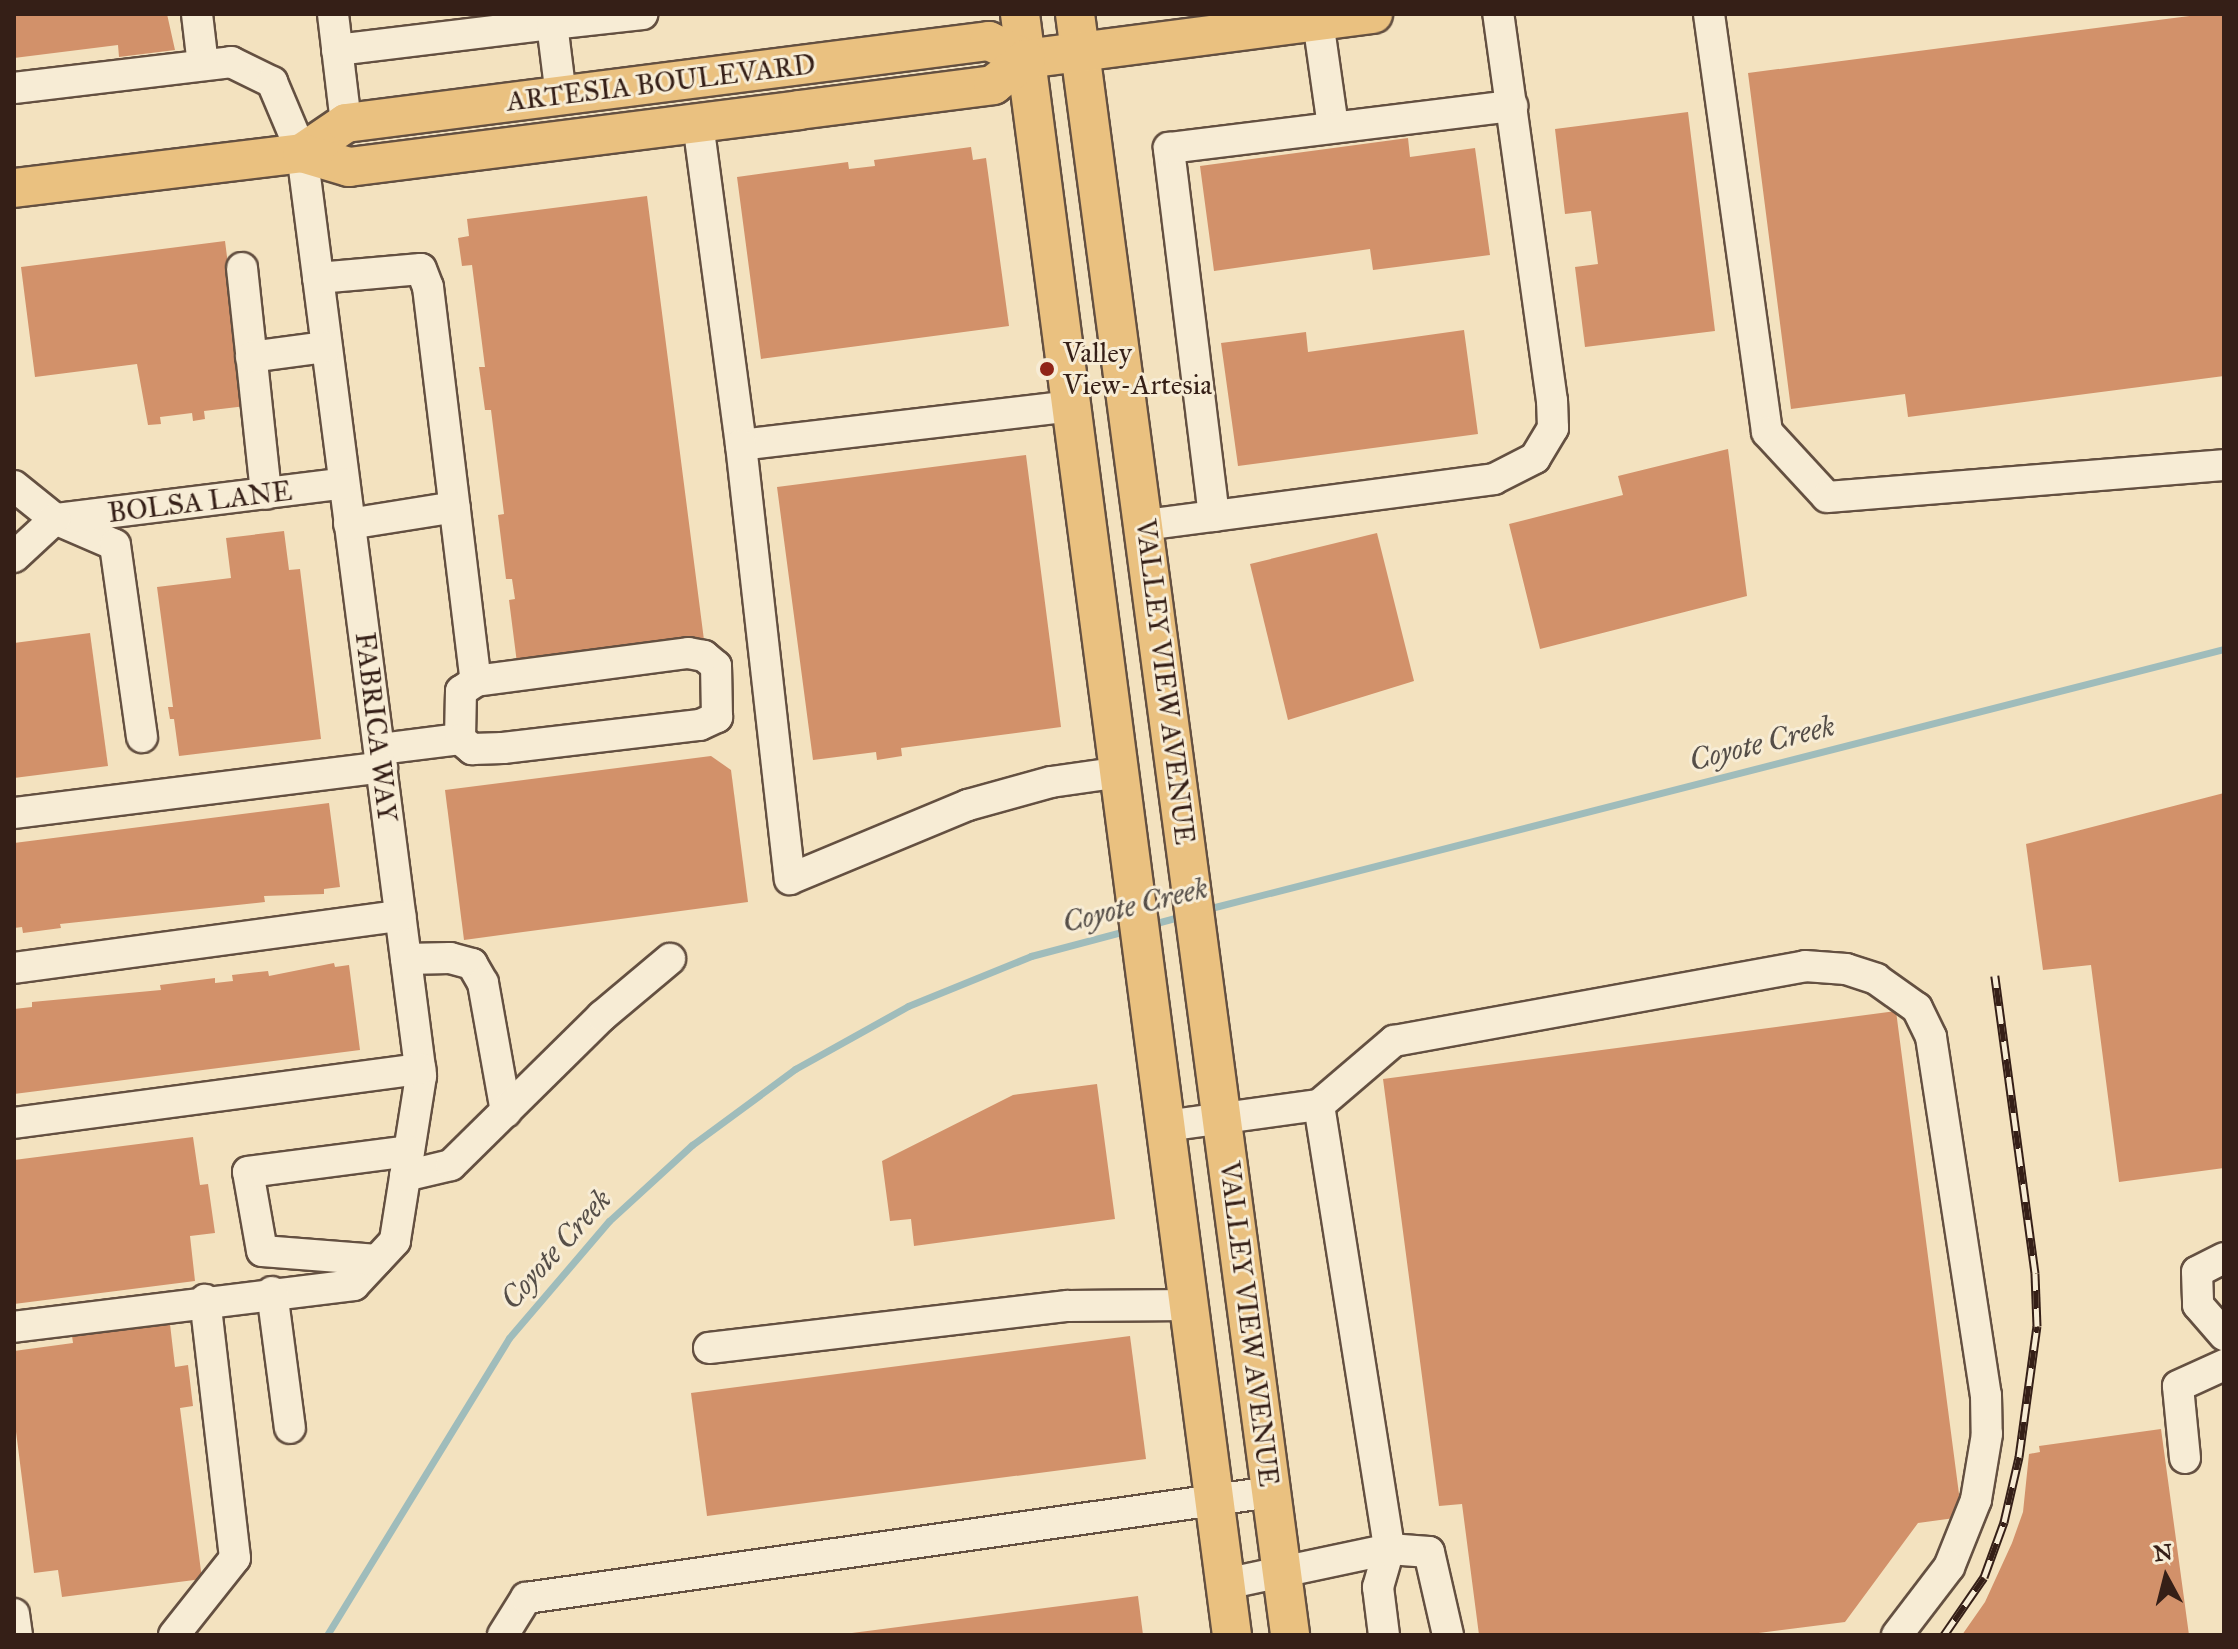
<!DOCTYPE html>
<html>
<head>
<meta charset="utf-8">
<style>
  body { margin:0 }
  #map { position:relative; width:2238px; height:1649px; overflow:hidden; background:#f3e2bf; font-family:"IM FELL Great Primer",serif }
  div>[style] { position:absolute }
  .stream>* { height:7px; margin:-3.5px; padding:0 3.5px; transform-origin:3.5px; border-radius:3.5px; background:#9fbcbb }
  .building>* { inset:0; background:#d2916a }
  .roads { filter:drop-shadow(2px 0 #645041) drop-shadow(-2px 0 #645041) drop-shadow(0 2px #645041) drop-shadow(0 -2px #645041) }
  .minor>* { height:30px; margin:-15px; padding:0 15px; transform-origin:15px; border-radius:15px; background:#f7ecd5 }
  .major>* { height:38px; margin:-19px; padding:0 19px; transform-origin:19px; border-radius:19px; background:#eac180 }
  .rail>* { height:9px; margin-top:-4.5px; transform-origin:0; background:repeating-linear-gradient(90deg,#f7ecd5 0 18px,#351f17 0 36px); box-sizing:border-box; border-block:2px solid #351f17 }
  .dots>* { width:22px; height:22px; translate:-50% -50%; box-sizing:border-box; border:4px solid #f7ecd5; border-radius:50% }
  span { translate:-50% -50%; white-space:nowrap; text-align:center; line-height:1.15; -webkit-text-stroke:6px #f7ecd5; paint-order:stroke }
  .street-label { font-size:28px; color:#351f17 }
  .poi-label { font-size:28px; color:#351f17 }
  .left { translate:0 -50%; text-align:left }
  .water-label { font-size:30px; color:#554e48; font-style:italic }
  .frame { position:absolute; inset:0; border:16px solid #351f17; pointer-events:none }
  .north { position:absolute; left:2126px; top:1537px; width:80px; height:80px; -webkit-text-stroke:6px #f7ecd5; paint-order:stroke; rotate:353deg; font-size:22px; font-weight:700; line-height:32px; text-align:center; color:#351f17 }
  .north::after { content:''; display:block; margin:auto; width:28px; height:36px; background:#351f17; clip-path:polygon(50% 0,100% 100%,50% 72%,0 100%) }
</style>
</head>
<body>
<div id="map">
  <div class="stream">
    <div style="left:1207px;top:909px;width:1050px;rotate:-14.34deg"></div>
    <div style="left:1149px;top:925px;width:35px;rotate:-15deg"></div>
    <div style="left:327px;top:1635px;width:348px;rotate:-58.5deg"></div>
    <div style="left:509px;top:1338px;width:154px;rotate:-49.5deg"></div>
    <div style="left:609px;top:1221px;width:113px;rotate:-42.5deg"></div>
    <div style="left:692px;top:1145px;width:128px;rotate:-36.4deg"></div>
    <div style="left:795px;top:1069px;width:129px;rotate:-29.1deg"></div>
    <div style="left:908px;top:1006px;width:133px;rotate:-22.1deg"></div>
    <div style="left:1031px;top:956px;width:101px;rotate:-14.9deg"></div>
  </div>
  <div class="building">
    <div style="clip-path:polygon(14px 14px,167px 14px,175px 50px,119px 57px,118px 45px,14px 58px)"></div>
    <div style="clip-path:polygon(2205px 14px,2224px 14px,2224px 376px,1908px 417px,1905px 394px,1791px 409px,1748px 73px)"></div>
    <div style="clip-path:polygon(1688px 112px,1715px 331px,1585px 347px,1575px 267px,1598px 264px,1591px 211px,1565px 214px,1555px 129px)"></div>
    <div style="clip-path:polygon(1408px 138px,1410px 157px,1475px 148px,1490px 255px,1373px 270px,1370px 249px,1214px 271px,1200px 166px)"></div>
    <div style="clip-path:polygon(971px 147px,973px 160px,986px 158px,1009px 326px,761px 359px,737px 177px,848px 162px,849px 169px,875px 166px,874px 160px)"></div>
    <div style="clip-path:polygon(647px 196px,704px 640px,517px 663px,509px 600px,515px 599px,512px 579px,506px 579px,498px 515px,504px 514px,491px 410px,485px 410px,479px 367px,485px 367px,472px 265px,462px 266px,458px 238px,469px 236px,467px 219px)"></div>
    <div style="clip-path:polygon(225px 241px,246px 406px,204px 411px,205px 419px,193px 421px,192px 413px,160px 417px,161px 424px,148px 425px,137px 364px,35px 377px,21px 267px)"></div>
    <div style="clip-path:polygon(1464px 330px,1478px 434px,1238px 466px,1221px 343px,1306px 332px,1308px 352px)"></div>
    <div style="clip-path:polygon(1728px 449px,1747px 596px,1540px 649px,1509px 524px,1623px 495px,1618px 476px)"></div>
    <div style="clip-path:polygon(1026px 455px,1061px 727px,901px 748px,902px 756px,877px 760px,876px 752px,813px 760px,777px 487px)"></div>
    <div style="clip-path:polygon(284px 531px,289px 570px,300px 569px,321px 739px,179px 756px,174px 719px,170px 719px,168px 707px,173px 707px,157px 587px,231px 578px,226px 538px)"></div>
    <div style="clip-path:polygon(1377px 533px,1414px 681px,1288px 720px,1250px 564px)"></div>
    <div style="clip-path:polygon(90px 633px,108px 766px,14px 778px,14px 643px)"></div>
    <div style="clip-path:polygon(711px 756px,731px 770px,748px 902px,464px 940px,445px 790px)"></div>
    <div style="clip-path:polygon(2224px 793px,2224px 1168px,2119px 1182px,2091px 965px,2043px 970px,2026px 844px)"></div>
    <div style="clip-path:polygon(329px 803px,340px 887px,324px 889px,324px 894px,264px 896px,265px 902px,60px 924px,61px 928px,23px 933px,22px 927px,14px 928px,14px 843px)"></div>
    <div style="clip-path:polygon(334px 963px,335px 967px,349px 965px,360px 1050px,14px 1094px,14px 1009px,32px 1007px,32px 1002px,161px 990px,160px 985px,215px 978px,215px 983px,233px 981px,232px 975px,268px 971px,269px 976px)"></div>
    <div style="clip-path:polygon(1896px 1011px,1962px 1517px,1918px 1523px,1845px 1622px,1743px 1635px,1479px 1635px,1462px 1504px,1439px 1506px,1383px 1079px)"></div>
    <div style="clip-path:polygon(1097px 1084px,1115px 1219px,914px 1246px,911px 1219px,890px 1221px,882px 1161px,1013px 1095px)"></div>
    <div style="clip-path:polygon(193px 1137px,200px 1185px,208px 1184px,215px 1233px,190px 1236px,195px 1281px,14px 1304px,14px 1160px)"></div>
    <div style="clip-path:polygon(170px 1324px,175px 1367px,188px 1365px,193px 1406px,180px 1408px,202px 1579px,62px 1597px,58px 1570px,34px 1573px,14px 1416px,14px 1351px,73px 1343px,72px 1336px)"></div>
    <div style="clip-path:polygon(1130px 1336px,1146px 1459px,707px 1516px,691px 1393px)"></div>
    <div style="clip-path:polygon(2161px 1429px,2189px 1635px,1962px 1635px,1985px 1602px,2012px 1543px,2023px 1512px,2029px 1454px,2040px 1452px,2039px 1446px)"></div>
    <div style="clip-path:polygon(1138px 1596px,1143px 1635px,852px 1635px,852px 1633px)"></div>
  </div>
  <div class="roads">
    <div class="minor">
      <div style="left:197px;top:14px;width:51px;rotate:83.3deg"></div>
      <div style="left:333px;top:14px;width:110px;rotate:83.2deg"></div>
      <div style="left:1709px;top:14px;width:422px;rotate:82.1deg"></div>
      <div style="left:1767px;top:432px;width:88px;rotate:47.3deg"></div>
      <div style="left:1827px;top:497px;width:398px;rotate:-4.6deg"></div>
      <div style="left:1318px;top:21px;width:107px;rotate:81.9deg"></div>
      <div style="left:337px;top:50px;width:217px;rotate:-6.9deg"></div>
      <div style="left:14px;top:88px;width:219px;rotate:-6.8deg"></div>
      <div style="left:231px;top:62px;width:46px;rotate:26deg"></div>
      <div style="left:272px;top:82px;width:77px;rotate:67.1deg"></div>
      <div style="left:302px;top:153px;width:931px;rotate:82.65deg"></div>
      <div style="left:421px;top:1076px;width:167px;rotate:99deg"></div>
      <div style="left:395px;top:1241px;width:60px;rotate:133deg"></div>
      <div style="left:354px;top:1285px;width:343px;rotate:173deg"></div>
      <div style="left:561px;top:96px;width:73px;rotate:-97.1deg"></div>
      <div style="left:552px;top:24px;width:91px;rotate:-6.3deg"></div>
      <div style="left:698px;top:123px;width:325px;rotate:82.4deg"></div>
      <div style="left:242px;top:268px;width:227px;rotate:83.9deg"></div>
      <div style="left:318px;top:278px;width:103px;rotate:-5deg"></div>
      <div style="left:421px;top:269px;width:19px;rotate:69deg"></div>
      <div style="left:428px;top:287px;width:397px;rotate:83.1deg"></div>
      <div style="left:476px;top:681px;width:18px;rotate:146deg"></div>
      <div style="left:461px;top:691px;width:48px;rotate:91.2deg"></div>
      <div style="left:460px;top:739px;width:81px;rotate:172.9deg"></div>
      <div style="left:251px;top:357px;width:76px;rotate:-7.6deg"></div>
      <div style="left:1072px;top:406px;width:333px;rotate:173.3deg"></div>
      <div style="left:741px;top:445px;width:437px;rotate:83.6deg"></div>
      <div style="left:790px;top:879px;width:193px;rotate:-22.6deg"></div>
      <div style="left:968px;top:805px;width:86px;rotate:-15.5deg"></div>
      <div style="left:1051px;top:782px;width:71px;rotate:-8.1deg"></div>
      <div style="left:14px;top:486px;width:53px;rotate:38.8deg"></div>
      <div style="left:55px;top:519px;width:65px;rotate:23.4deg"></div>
      <div style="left:115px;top:545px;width:194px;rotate:82deg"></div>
      <div style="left:1214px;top:516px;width:371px;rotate:-97deg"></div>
      <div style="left:1169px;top:148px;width:346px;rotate:-7deg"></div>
      <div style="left:57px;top:519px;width:289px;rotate:-7.1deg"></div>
      <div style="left:349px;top:524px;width:107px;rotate:-9.1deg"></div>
      <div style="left:1145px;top:525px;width:352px;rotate:-7.5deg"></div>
      <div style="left:1494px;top:479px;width:46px;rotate:-27.1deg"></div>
      <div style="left:1535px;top:458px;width:35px;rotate:-59deg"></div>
      <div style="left:1553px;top:428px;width:27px;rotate:-92deg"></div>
      <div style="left:1552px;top:401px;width:391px;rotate:-97.9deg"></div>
      <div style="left:14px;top:557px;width:56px;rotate:-42.8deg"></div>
      <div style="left:460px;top:739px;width:16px;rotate:40deg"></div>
      <div style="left:472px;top:749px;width:31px;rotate:-2deg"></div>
      <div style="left:503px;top:748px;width:198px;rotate:-6.7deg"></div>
      <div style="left:700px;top:725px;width:19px;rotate:-25deg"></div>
      <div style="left:717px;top:717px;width:51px;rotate:-91.1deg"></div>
      <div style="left:716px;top:666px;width:16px;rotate:-140deg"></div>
      <div style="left:704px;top:656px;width:16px;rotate:-169deg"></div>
      <div style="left:688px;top:653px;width:214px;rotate:172.5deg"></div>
      <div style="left:14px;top:813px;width:371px;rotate:-7.1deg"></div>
      <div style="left:406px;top:959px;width:44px;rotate:-1.3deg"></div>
      <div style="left:450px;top:958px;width:23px;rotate:15deg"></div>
      <div style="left:472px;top:964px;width:22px;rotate:60deg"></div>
      <div style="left:483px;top:983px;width:131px;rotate:79.9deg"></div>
      <div style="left:14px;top:968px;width:390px;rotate:-7.7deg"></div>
      <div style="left:1319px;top:1105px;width:99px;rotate:-40.5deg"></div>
      <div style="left:1394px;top:1041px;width:418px;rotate:-10.3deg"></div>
      <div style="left:1805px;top:966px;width:41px;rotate:4.2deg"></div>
      <div style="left:1846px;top:969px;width:32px;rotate:18deg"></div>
      <div style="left:1876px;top:979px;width:50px;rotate:35.3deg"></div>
      <div style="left:1917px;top:1008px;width:32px;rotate:64deg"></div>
      <div style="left:1931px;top:1037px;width:362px;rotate:81.3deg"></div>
      <div style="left:1986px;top:1395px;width:39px;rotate:89deg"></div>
      <div style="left:1987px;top:1434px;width:67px;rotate:99.5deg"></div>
      <div style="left:1976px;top:1500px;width:72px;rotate:111.9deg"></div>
      <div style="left:1949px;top:1567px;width:86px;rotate:127.4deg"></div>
      <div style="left:14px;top:1123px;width:410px;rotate:-7.6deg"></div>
      <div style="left:1165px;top:1126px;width:155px;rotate:-7.8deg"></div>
      <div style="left:1319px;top:1105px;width:449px;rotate:81deg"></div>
      <div style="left:1389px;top:1549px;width:40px;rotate:106deg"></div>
      <div style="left:1378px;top:1587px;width:48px;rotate:82.9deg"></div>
      <div style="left:405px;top:1176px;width:47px;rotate:-13.4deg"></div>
      <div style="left:451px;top:1165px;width:212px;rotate:-44.6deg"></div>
      <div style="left:602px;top:1016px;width:89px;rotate:-40deg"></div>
      <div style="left:2224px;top:1258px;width:30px;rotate:153deg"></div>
      <div style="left:2197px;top:1272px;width:33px;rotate:88deg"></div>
      <div style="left:2198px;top:1305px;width:40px;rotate:49deg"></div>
      <div style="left:377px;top:1260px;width:115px;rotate:-175.5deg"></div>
      <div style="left:262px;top:1251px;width:80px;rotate:-100deg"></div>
      <div style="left:248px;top:1172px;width:162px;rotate:-7.4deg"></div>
      <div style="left:272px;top:1292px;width:137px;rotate:82.5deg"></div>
      <div style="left:709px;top:1348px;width:361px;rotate:-6.7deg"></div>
      <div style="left:1068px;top:1306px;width:121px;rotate:-0.5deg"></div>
      <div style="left:2185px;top:1458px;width:72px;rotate:-95.6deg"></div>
      <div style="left:2178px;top:1386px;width:51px;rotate:-24.5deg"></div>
      <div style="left:1225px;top:1584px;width:168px;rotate:-12deg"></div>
      <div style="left:1389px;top:1549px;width:40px;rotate:4.3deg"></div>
      <div style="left:1429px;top:1552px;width:85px;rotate:77.1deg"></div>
      <div style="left:14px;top:1614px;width:21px;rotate:82deg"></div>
      <div style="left:174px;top:1635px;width:98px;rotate:-51.6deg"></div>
      <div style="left:235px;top:1558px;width:260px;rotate:-96.6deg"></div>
      <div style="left:503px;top:1635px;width:44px;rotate:-58.1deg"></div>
      <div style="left:526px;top:1598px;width:753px;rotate:-8.1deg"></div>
    </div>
    <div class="major">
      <div style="left:1020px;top:14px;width:1635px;rotate:82.55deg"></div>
      <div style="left:1075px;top:14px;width:1635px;rotate:82.44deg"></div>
      <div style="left:302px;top:153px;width:53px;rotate:-34.3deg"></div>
      <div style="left:346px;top:123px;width:648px;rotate:-7.27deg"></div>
      <div style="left:989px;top:41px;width:41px;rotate:25.9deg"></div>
      <div style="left:1026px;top:59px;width:350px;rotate:-7.4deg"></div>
      <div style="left:14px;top:188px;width:290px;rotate:-6.9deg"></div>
      <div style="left:302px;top:153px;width:49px;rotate:16.6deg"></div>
      <div style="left:349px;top:167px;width:454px;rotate:-7.2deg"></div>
      <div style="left:799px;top:110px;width:196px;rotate:-7.3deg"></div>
      <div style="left:993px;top:85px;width:42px;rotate:-38.2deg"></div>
    </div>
  </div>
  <div class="rail">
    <div style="left:1944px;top:1635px;width:70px;rotate:-55.4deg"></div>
    <div style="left:1984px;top:1577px;width:59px;rotate:-70deg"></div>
    <div style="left:2004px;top:1522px;width:67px;rotate:-77deg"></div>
    <div style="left:2019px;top:1457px;width:132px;rotate:-82.2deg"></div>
    <div style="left:2037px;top:1326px;width:53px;rotate:-92.2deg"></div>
    <div style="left:2035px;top:1273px;width:300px;rotate:-97.7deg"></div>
  </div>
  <div class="dots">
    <div style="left:1047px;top:369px;background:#8f2418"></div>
  </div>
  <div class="street-label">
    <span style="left:661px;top:83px;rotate:-7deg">ARTESIA BOULEVARD</span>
    <span style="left:200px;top:502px;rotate:-7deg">BOLSA LANE</span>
    <span style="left:1165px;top:682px;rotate:83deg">VALLEY VIEW AVENUE</span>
    <span style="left:376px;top:727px;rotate:83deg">FABRICA WAY</span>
    <span style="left:1249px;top:1324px;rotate:83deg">VALLEY VIEW AVENUE</span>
  </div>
  <div class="poi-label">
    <span class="left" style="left:1063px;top:369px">Valley<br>View-Artesia</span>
  </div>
  <div class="water-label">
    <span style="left:1762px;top:743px;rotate:-14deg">Coyote Creek</span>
    <span style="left:1135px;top:905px;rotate:-14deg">Coyote Creek</span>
    <span style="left:556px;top:1249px;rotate:-48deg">Coyote Creek</span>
  </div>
  <div class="frame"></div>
  <div class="north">N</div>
</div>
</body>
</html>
